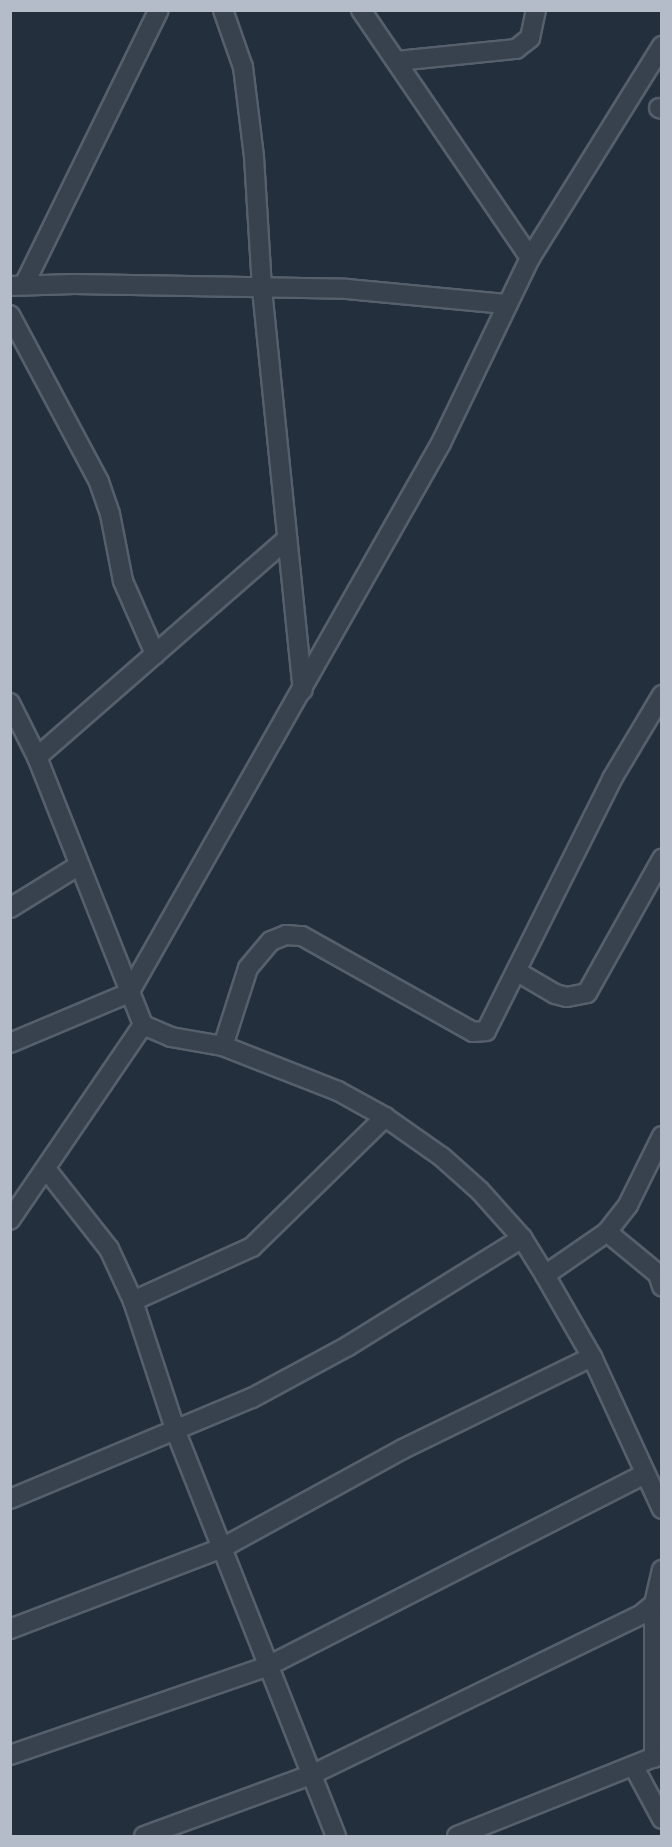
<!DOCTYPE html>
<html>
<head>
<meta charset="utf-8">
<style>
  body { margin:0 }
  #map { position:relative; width:672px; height:1847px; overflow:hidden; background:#242f3e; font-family:Raleway,sans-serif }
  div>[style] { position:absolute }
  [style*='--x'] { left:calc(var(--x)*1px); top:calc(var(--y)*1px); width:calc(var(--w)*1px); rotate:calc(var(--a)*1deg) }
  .roads { filter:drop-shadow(2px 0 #565f6c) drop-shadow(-2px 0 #565f6c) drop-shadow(0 2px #565f6c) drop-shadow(0 -2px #565f6c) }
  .minor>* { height:18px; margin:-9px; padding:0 9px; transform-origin:9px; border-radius:9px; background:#38414e }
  span { translate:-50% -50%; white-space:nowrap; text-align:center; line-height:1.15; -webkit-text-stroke:5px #1d2633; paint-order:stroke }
  .frame { position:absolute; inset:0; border:12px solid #b4bcc9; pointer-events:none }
</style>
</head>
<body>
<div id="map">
  <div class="roads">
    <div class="minor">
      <div style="--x:223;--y:10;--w:60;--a:70.7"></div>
      <div style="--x:243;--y:67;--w:91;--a:83"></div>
      <div style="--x:254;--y:157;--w:132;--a:86.5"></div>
      <div style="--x:262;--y:289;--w:403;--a:84.2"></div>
      <div style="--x:361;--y:10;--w:300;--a:55.7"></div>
      <div style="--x:397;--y:61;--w:120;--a:-5.8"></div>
      <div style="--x:516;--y:49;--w:18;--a:-38"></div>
      <div style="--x:530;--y:38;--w:29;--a:-78"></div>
      <div style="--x:659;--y:108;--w:3;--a:18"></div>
      <div style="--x:24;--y:285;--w:306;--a:-63.9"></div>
      <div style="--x:10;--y:286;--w:64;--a:-1.8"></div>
      <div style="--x:74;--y:284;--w:273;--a:1"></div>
      <div style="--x:347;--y:289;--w:159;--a:5.4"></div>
      <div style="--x:10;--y:315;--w:189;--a:61.9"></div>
      <div style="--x:99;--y:482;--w:34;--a:71"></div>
      <div style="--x:110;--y:514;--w:68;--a:79"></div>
      <div style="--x:123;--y:581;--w:80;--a:66.3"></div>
      <div style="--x:10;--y:703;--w:60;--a:63.4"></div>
      <div style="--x:37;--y:757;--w:288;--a:68.4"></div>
      <div style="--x:143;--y:1025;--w:30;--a:23"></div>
      <div style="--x:171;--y:1037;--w:53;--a:9.8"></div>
      <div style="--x:223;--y:1046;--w:123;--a:21.4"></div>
      <div style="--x:338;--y:1091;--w:54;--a:29"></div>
      <div style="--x:385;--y:1117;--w:70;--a:35.1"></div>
      <div style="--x:442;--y:1157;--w:51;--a:41.8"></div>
      <div style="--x:480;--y:1191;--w:63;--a:48.2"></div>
      <div style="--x:522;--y:1238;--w:44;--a:58.1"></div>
      <div style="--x:545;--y:1275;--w:95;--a:60.2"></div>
      <div style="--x:592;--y:1357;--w:167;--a:65.3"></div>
      <div style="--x:37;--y:757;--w:332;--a:-41.1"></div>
      <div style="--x:10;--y:908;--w:80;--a:-31.7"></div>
      <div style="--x:516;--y:971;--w:45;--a:30.5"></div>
      <div style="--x:555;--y:994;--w:12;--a:14"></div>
      <div style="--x:567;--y:997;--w:20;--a:-11"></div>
      <div style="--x:587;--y:993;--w:154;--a:-60.8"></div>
      <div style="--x:10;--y:1043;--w:129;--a:-22.8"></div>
      <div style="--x:129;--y:993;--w:632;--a:-60.43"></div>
      <div style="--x:441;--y:443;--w:205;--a:-64.3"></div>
      <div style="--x:530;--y:258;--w:250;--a:-58.1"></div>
      <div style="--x:223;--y:1046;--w:82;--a:-72.2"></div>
      <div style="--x:248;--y:968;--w:35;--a:-50"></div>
      <div style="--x:271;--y:941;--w:16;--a:-22"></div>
      <div style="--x:286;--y:935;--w:16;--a:4"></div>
      <div style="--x:302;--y:936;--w:196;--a:29.3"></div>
      <div style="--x:473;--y:1032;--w:13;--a:-4"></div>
      <div style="--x:486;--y:1031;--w:282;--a:-63.4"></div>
      <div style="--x:612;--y:779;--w:98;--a:-59.2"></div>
      <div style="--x:46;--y:1169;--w:102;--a:51.8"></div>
      <div style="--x:109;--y:1249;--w:57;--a:65.2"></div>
      <div style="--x:133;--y:1301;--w:138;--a:71.8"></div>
      <div style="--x:176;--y:1432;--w:435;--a:68.4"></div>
      <div style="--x:10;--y:1220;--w:236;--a:-55.7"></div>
      <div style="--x:607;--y:1232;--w:66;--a:39.5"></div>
      <div style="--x:658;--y:1274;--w:13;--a:72"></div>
      <div style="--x:545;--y:1275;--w:75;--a:-34.7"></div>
      <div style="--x:607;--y:1232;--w:34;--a:-52"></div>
      <div style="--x:628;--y:1205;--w:77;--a:-63.8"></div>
      <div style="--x:133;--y:1301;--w:131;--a:-24.4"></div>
      <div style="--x:252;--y:1247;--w:186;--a:-44.3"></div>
      <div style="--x:10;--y:1499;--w:262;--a:-22.7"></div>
      <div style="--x:252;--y:1398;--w:109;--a:-28.4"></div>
      <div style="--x:348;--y:1346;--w:205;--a:-31.8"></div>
      <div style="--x:10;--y:1629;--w:227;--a:-20.9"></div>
      <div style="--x:222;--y:1548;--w:206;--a:-28.7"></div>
      <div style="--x:403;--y:1449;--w:210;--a:-26"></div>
      <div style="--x:10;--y:1755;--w:273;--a:-19"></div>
      <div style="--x:268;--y:1666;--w:421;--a:-27"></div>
      <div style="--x:654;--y:1758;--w:154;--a:-90"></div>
      <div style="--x:634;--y:1767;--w:59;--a:61.7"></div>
      <div style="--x:144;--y:1836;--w:180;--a:-20.1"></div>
      <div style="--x:313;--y:1774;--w:366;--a:-25.9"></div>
      <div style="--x:642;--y:1614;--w:16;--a:-40"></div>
      <div style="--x:654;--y:1604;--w:35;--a:-77"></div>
      <div style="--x:457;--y:1836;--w:221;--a:-21.8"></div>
    </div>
  </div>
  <div class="frame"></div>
</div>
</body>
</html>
